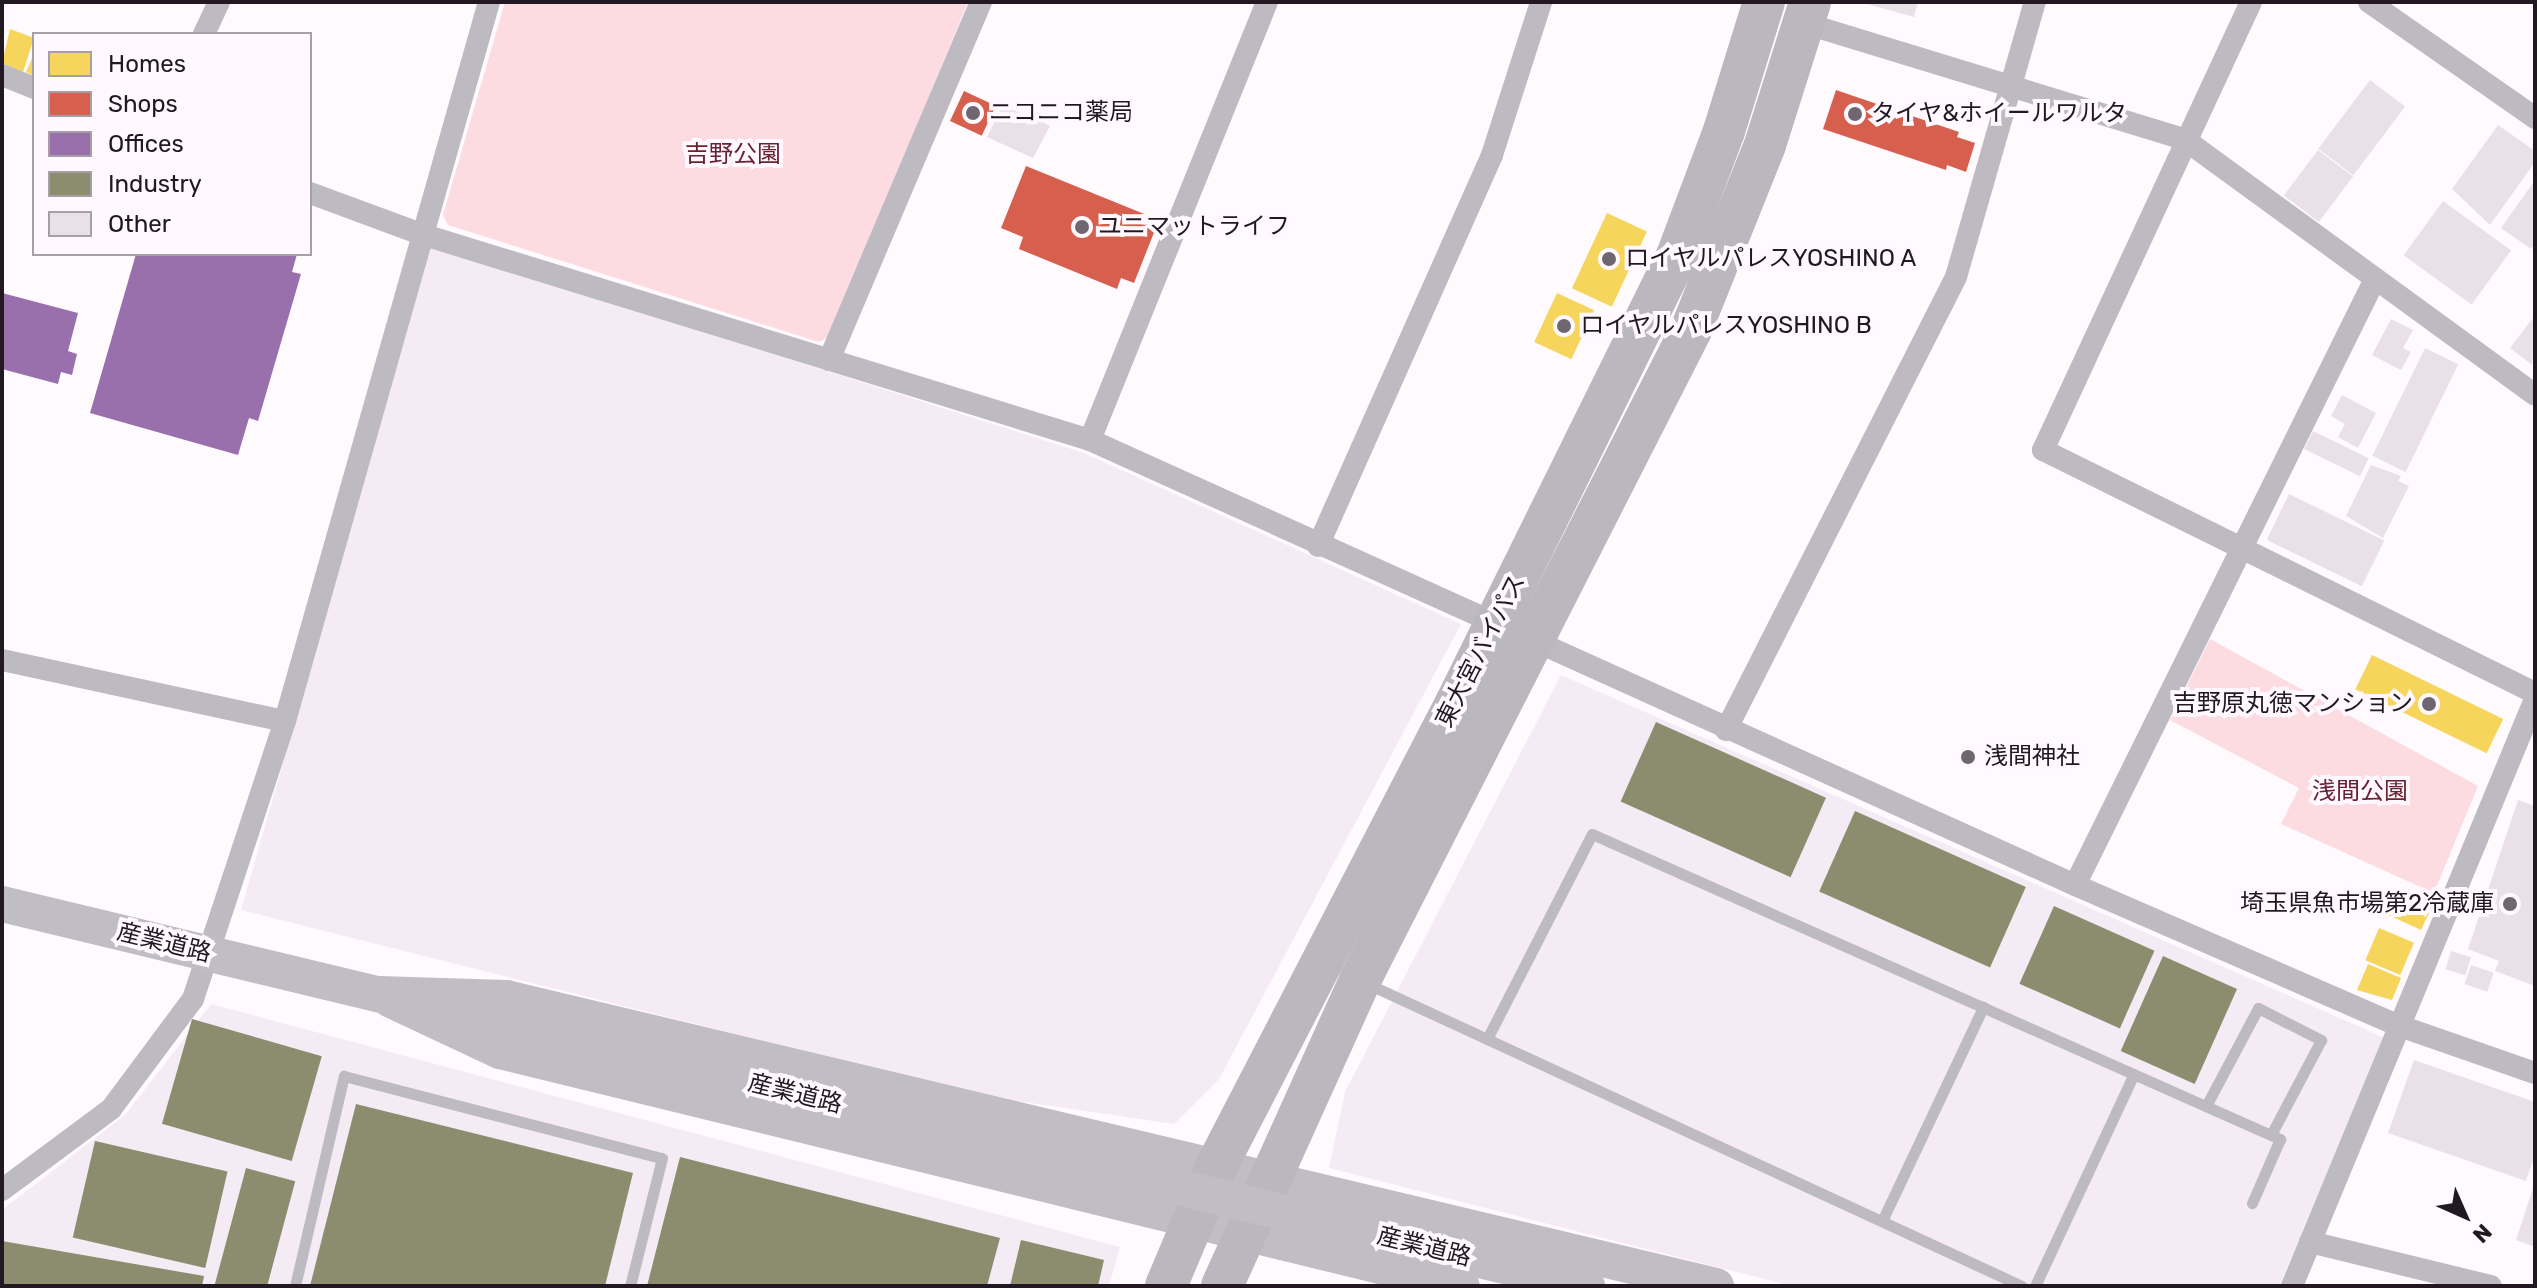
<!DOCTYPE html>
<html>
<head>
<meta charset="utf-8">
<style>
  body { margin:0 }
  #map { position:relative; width:2537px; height:1288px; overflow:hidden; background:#fefafe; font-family:Rubik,"Noto Sans JP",sans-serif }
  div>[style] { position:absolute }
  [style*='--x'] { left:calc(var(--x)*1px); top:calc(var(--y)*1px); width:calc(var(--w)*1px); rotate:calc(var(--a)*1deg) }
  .built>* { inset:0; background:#f4ebf4 }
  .green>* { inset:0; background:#fcdce1 }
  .homes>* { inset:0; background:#f6d55c; transform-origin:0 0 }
  .shops>* { inset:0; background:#d6604d; transform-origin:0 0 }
  .offices>* { inset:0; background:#9970ab }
  .industry>* { inset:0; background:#8c8c6e; transform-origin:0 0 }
  .building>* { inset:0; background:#e9e1e6; transform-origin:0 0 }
  .lane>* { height:11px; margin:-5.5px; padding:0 5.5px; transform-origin:5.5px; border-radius:5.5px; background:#bdbac2 }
  .street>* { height:22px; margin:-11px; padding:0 11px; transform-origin:11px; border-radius:11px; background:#bdbac2 }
  .primary>* { height:36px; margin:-18px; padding:0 18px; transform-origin:18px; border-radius:18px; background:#c1bdc4 }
  .highway>* { height:42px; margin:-21px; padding:0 21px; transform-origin:21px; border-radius:21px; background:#bbb7be }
  .primary-bridge>* { height:36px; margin:-18px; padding:0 18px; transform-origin:18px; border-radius:18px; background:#c1bdc4 }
  .dots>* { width:22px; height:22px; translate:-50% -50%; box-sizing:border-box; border:4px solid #fff9ff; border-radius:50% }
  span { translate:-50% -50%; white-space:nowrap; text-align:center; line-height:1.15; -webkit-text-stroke:8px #fff9ff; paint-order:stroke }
  .poi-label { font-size:24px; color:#221822 }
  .left { translate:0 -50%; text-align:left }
  .right { translate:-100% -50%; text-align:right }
  .park-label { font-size:24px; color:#682232 }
  .street-label { font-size:24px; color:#221822 }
  .frame { position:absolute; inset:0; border:4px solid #221822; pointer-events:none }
  .legend { position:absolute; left:32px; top:32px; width:280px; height:224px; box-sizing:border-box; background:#fff9ff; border:2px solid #a79fa7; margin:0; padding:10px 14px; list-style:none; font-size:24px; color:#221822 }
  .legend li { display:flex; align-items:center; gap:16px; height:40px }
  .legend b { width:40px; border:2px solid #a79fa7 }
  .north { position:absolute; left:2425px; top:1176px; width:80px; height:80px; -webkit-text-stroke:6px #fff9ff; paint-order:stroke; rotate:135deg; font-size:22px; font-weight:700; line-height:32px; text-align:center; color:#221822 }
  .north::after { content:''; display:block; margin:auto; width:28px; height:36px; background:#221822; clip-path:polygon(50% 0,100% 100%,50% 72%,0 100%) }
</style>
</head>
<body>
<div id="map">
  <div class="built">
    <div style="clip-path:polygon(431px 245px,1084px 453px,1461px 624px,1219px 1079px,1174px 1124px,983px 1096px,241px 910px)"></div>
    <div style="clip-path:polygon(1561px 675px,2385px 1038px,2279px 1286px,1792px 1286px,1329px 1168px,1345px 1092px)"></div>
    <div style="clip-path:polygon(211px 1004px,1120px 1247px,1109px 1286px,2px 1286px,2px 1210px,125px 1115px)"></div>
  </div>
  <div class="green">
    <div style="clip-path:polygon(505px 2px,968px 2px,830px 336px,819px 342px,448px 225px,443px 215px)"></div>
    <div style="clip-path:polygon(2210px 639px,2478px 786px,2434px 893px,2281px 824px,2299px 788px,2170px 720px)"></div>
  </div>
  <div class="homes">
    <div style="clip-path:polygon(10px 29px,34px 38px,23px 72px,2px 63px)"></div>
    <div style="clip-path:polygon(34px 54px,34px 76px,26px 72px)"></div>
    <div style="left:1607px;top:213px;width:44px;height:83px;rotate:25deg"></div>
    <div style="left:1557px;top:293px;width:41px;height:54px;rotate:25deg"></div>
    <div style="left:2372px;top:655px;width:146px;height:38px;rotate:26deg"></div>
    <div style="clip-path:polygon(2397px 888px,2416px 897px,2412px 905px,2429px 913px,2421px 930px,2382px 912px)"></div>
    <div style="left:2379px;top:928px;width:38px;height:35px;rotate:23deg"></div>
    <div style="clip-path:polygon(2368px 964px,2401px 978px,2392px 1000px,2357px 990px)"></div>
  </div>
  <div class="shops">
    <div style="clip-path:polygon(1836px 90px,1959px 132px,1957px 137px,1975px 143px,1966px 172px,1947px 165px,1946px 170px,1823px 129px)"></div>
    <div style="left:964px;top:91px;width:35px;height:33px;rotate:25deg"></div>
    <div style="clip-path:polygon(1026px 166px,1159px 220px,1134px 283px,1121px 278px,1117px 289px,1019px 249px,1023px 237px,1001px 228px)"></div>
  </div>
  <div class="offices">
    <div style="clip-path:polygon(136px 254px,297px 254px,292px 272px,301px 274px,258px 421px,249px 418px,238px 455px,90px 413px)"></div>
    <div style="clip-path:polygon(2px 293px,78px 313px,68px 351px,77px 354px,72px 375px,61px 372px,58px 384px,2px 369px)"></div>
  </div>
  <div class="industry">
    <div style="left:1656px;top:722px;width:186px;height:87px;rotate:24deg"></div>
    <div style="left:1855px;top:811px;width:187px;height:88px;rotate:24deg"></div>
    <div style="left:2054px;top:906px;width:110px;height:85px;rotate:24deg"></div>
    <div style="left:2163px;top:956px;width:81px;height:104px;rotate:24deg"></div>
    <div style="left:192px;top:1019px;width:135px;height:109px;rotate:16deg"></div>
    <div style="clip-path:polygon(356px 1104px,633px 1173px,605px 1286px,310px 1286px)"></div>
    <div style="left:95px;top:1141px;width:136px;height:99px;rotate:13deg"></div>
    <div style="clip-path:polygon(680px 1157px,1000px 1238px,987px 1286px,647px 1286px)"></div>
    <div style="left:246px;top:1168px;width:51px;height:123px;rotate:15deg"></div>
    <div style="clip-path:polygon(1021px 1240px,1104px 1260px,1098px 1286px,1010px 1286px)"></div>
    <div style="clip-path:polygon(2px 1241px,204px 1276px,202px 1286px,2px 1286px)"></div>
  </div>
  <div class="building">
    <div style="clip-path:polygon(1860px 2px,1918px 2px,1914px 17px)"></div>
    <div style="left:2370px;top:80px;width:44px;height:86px;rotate:37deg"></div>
    <div style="clip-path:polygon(1003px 105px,1031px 118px,1032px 111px,1044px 116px,1040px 121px,1050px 126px,1033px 158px,987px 137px)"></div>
    <div style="clip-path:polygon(2498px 125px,2535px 151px,2535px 162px,2490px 225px,2452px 189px)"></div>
    <div style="left:2318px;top:150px;width:44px;height:57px;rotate:37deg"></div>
    <div style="clip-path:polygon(2535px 180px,2535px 243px,2531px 249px,2501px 228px)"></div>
    <div style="left:2443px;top:201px;width:84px;height:67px;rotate:36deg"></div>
    <div style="clip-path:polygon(2391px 319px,2413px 330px,2403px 348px,2411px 352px,2401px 370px,2372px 355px)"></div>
    <div style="clip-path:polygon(2532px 319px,2535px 321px,2532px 365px,2510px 348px)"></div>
    <div style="left:2425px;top:348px;width:37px;height:120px;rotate:26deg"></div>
    <div style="clip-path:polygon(2342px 395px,2376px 413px,2358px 448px,2338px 437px,2345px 424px,2331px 416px)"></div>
    <div style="left:2313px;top:431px;width:62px;height:20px;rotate:26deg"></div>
    <div style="clip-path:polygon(2371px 465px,2401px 476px,2398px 481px,2409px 486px,2383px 538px,2346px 516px)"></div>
    <div style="left:2289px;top:494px;width:106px;height:51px;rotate:26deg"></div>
    <div style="clip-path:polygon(2518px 800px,2535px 806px,2535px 986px,2495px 971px,2499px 961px,2468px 949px)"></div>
    <div style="left:2451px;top:951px;width:21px;height:19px;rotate:17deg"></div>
    <div style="left:2471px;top:965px;width:24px;height:20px;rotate:19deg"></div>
    <div style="clip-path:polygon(2414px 1060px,2535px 1102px,2535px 1154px,2526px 1181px,2388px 1133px)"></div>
    <div style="clip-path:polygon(2534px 1185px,2535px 1185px,2535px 1247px,2516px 1240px)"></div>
  </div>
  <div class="lane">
    <div style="--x:1368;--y:984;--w:720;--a:24.79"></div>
    <div style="--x:1487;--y:1039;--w:230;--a:-62.9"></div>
    <div style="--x:1592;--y:834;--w:753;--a:23.91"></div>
    <div style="--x:2280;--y:1139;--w:70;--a:113.6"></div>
    <div style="--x:2206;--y:1106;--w:111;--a:-62"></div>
    <div style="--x:2258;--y:1008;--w:71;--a:26.9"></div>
    <div style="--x:2321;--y:1040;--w:107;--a:117.8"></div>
    <div style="--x:1882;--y:1221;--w:237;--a:-64.7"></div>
    <div style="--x:295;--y:1286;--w:216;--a:-76.9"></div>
    <div style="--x:344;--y:1076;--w:328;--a:14.5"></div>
    <div style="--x:662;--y:1158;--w:132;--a:104"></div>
    <div style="--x:2035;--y:1286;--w:234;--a:-65"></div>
  </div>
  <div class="street">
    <div style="--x:2251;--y:2;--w:494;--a:114.9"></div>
    <div style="--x:2043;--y:450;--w:549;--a:26.28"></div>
    <div style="--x:2369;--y:2;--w:203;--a:34.9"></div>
    <div style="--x:1804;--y:23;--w:397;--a:17"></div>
    <div style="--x:2184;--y:139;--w:434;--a:36.1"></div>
    <div style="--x:204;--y:34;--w:35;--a:-65"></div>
    <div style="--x:2;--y:75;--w:35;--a:22"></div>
    <div style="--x:310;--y:193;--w:118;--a:20.3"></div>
    <div style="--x:421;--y:234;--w:700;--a:17.11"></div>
    <div style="--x:1090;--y:440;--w:1081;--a:24.31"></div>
    <div style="--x:2075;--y:885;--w:354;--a:23.5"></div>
    <div style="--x:2400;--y:1026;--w:143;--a:19.2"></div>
    <div style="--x:829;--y:360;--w:389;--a:-67"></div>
    <div style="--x:1090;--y:440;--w:472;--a:-68"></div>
    <div style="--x:1318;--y:546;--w:428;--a:-66"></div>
    <div style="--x:1492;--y:155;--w:161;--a:-72.2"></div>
    <div style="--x:2;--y:660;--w:289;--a:12.2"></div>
    <div style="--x:1726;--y:730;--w:508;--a:-63.08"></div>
    <div style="--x:1956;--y:277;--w:286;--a:-74"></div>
    <div style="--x:2075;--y:885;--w:676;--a:-63.66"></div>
    <div style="--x:2;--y:1190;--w:136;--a:-36.6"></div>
    <div style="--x:111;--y:1109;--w:137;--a:-53.3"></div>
    <div style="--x:193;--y:999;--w:293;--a:-71.7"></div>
    <div style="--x:285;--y:721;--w:747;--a:-74.16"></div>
    <div style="--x:2310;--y:1242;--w:186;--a:13.7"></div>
    <div style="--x:2292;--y:1286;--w:635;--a:-67.51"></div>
  </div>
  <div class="primary">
    <div style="--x:2;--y:904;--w:410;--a:13.5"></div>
    <div style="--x:379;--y:994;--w:127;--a:1.8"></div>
    <div style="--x:506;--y:998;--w:1244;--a:13.39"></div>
    <div style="--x:391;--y:1000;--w:120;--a:25.1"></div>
    <div style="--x:500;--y:1051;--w:990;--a:13.73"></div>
    <div style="--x:455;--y:1013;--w:319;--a:13.4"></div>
  </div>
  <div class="highway">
    <div style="--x:1166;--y:1286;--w:131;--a:-67.1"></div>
    <div style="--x:1217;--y:1165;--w:520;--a:-62.65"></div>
    <div style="--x:1456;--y:703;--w:499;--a:-63.7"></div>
    <div style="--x:1677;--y:256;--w:134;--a:-69.4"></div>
    <div style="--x:1724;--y:131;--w:135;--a:-72.8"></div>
    <div style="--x:1222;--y:1286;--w:336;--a:-65.7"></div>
    <div style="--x:1360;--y:980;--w:729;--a:-63.01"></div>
    <div style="--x:1691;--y:330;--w:199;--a:-68.2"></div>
    <div style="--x:1765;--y:145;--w:150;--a:-72.5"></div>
  </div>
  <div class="primary-bridge">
    <div style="--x:765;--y:1087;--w:846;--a:13.61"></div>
  </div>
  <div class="dots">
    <div style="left:973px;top:113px;background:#6f676f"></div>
    <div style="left:1855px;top:114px;background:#6f676f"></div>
    <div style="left:1082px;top:227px;background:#6f676f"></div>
    <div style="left:1609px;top:259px;background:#6f676f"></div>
    <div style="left:1564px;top:326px;background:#6f676f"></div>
    <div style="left:2429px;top:704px;background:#6f676f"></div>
    <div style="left:1968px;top:757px;background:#6f676f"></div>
    <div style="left:2510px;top:904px;background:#6f676f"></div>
  </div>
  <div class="poi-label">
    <span class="left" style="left:989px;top:113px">ニコニコ薬局</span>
    <span class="left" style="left:1871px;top:114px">タイヤ&amp;ホイールワルタ</span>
    <span class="left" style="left:1098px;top:227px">ユニマットライフ</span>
    <span class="left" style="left:1625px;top:259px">ロイヤルパレスYOSHINO A</span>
    <span class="left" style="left:1580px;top:326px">ロイヤルパレスYOSHINO B</span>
    <span class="right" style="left:2413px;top:704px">吉野原丸徳マンション</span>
    <span class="left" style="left:1984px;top:757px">浅間神社</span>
    <span class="right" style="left:2494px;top:904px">埼玉県魚市場第2冷蔵庫</span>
  </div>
  <div class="park-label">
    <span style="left:733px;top:155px">吉野公園</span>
    <span style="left:2360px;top:792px">浅間公園</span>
  </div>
  <div class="street-label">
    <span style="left:1481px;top:651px;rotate:-63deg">東大宮バイパス</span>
    <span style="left:164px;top:943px;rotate:14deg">産業道路</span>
    <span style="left:795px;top:1094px;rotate:14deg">産業道路</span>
    <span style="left:1424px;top:1247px;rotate:14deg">産業道路</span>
  </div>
  <div class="frame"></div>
  <ul class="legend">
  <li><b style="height:22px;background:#f6d55c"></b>Homes</li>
  <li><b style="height:22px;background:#d6604d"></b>Shops</li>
  <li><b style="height:22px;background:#9970ab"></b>Offices</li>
  <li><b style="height:22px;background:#8c8c6e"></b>Industry</li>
  <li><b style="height:22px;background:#e9e1e6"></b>Other</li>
  </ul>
  <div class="north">N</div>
</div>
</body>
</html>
